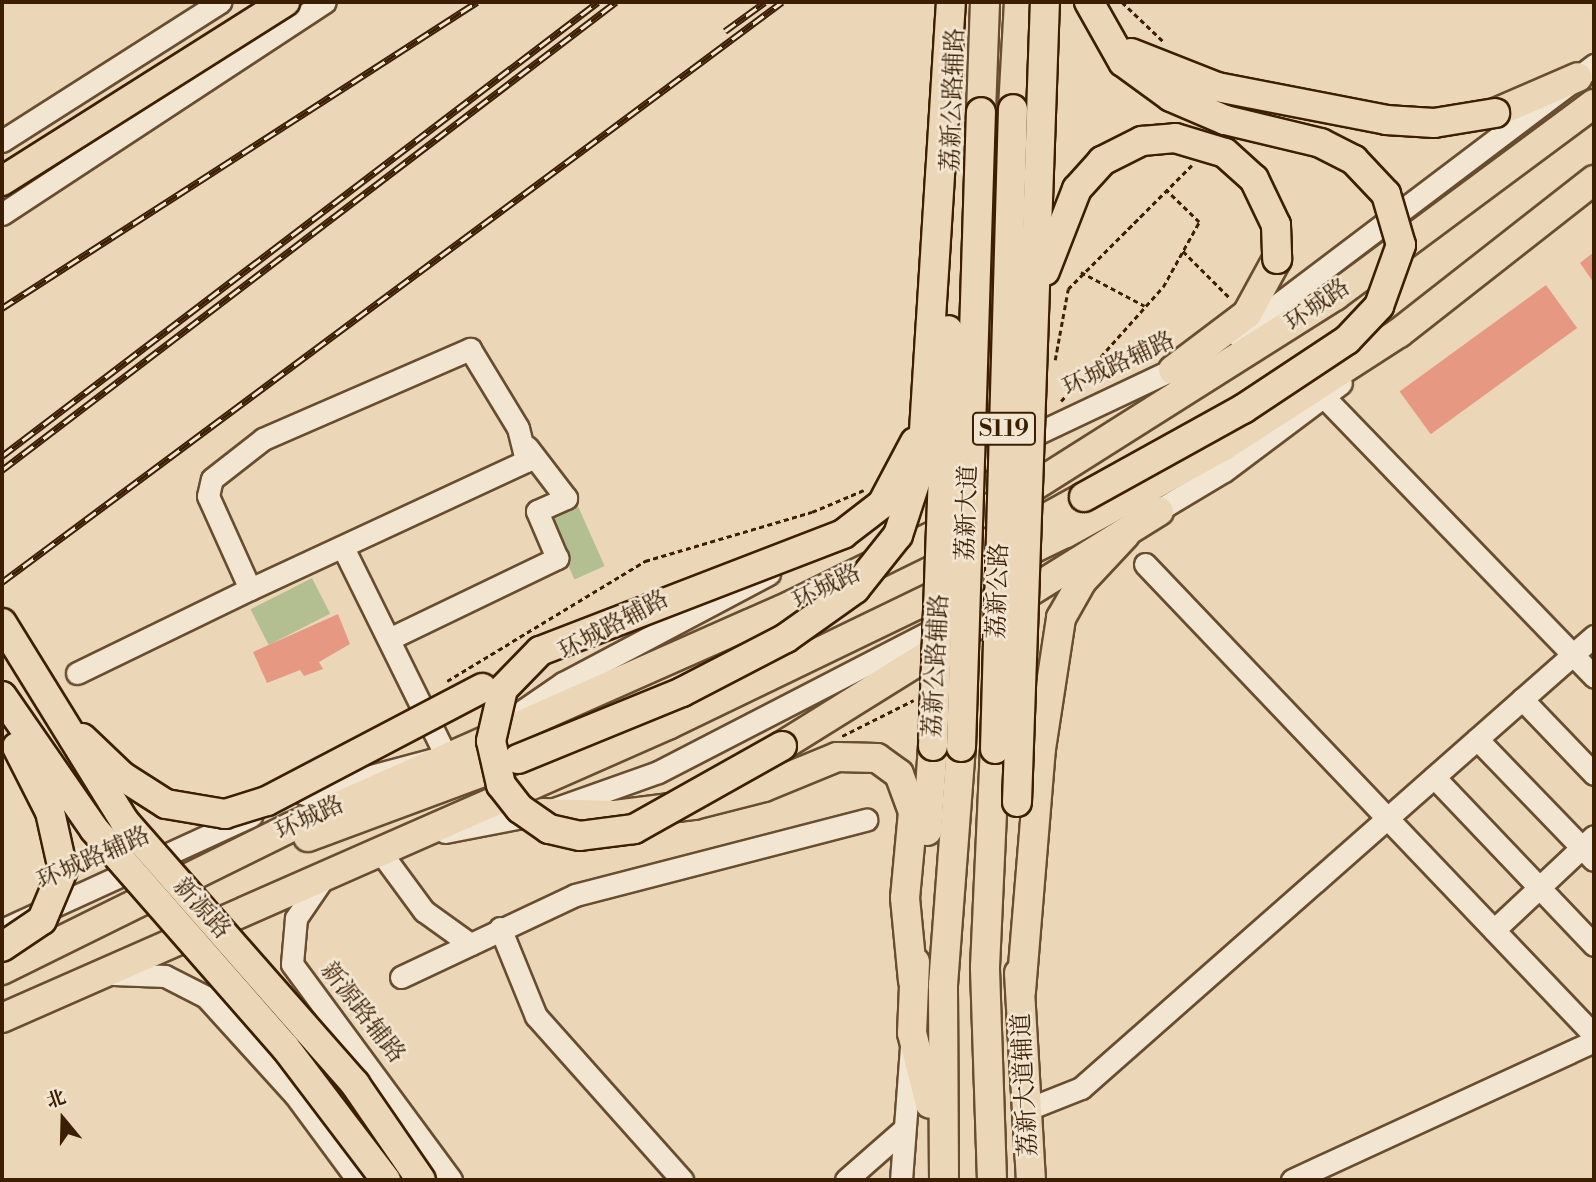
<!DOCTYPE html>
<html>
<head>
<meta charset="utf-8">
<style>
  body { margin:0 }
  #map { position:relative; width:1596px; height:1182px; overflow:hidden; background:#ebd7b8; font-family:"Libre Bodoni","Noto Serif SC",serif }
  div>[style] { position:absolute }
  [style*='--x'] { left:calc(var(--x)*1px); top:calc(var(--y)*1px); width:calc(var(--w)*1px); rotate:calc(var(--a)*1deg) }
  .green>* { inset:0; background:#b4bf91; transform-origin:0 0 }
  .building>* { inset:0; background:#e69883; transform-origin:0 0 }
  .path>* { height:2.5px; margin-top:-1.25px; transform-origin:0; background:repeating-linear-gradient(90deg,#3c1f03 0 5px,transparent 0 8.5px) }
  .roads { filter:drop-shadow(2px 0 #684d30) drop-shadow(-2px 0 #684d30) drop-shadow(0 2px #684d30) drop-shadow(0 -2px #684d30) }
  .minor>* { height:21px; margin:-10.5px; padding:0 10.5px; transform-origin:10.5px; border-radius:10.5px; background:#f2e5d1 }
  .major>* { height:28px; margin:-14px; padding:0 14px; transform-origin:14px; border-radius:14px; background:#ebd7b8 }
  .rail>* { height:7px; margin-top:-3.5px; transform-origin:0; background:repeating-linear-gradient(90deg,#f2e5d1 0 13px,#3c1f03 0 26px); box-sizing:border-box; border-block:2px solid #3c1f03 }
  .path-bridge>* { height:2.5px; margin-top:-1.25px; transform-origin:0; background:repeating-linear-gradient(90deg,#3c1f03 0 5px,transparent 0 8.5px) }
  .bridges { filter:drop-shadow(2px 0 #3c1f03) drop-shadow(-2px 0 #3c1f03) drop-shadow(0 2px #3c1f03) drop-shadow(0 -2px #3c1f03) }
  .major-bridge>* { height:28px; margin:-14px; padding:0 14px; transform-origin:14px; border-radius:14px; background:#ebd7b8 }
  span { translate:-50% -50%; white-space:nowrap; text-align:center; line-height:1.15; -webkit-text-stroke:5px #f2e5d1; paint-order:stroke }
  .shield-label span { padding:2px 5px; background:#f2e5d1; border:2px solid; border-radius:5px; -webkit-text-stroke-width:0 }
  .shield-label { font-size:23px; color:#3c1f03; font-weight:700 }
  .street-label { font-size:24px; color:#3c1f03 }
  .frame { position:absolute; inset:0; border:4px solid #3c1f03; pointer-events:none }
  .north { position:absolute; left:28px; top:1084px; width:70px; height:70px; -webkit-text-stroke:5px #f2e5d1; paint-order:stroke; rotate:341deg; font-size:19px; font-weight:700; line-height:28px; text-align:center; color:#3c1f03 }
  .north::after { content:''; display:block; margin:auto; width:24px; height:32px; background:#3c1f03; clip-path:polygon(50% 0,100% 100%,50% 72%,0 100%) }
</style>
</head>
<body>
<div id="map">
  <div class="green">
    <div style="left:577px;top:504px;width:68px;height:33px;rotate:66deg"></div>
    <div style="left:312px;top:578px;width:40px;height:69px;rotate:63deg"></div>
  </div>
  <div class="building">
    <div style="clip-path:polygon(1594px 252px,1594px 283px,1580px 263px)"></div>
    <div style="left:1546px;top:285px;width:53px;height:181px;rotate:54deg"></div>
    <div style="clip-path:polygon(338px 614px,350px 644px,319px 662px,323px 669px,304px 676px,300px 670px,267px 683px,253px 652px)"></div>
  </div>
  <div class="path">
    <div style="--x:1122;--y:2;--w:59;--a:43.6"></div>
    <div style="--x:1183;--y:251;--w:66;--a:45"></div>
    <div style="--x:1081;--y:272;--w:72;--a:28"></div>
    <div style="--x:1068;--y:289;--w:175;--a:-45"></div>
    <div style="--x:1061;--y:401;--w:153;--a:-48.2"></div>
    <div style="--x:1163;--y:287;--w:74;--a:-61"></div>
    <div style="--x:1199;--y:222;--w:46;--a:-135.9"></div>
    <div style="--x:447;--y:681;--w:232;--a:-31.2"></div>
    <div style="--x:645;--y:561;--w:174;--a:-16.4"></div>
    <div style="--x:812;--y:512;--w:56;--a:-22.9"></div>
    <div style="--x:842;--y:736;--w:80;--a:-26.6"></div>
  </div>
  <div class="roads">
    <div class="minor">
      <div style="--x:2;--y:141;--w:259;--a:-32.5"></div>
      <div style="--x:2;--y:214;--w:386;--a:-33.3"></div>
      <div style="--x:1237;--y:335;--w:448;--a:-37.1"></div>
      <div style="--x:470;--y:349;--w:92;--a:58.7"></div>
      <div style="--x:518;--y:428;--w:34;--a:76"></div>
      <div style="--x:526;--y:461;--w:304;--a:155.1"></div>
      <div style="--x:250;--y:589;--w:102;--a:-114.3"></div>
      <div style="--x:208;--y:496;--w:17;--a:-77"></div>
      <div style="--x:212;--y:479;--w:65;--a:-38.1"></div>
      <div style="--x:263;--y:439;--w:226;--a:-23.5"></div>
      <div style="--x:1324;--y:397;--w:389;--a:46"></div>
      <div style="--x:960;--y:470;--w:248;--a:-25.3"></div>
      <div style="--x:1147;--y:517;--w:90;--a:-30.9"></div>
      <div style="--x:1224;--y:471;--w:146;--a:-36.9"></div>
      <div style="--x:1145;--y:564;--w:651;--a:46.37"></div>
      <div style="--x:389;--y:639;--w:187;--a:-25.7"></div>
      <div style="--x:557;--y:558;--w:51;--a:-113.1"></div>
      <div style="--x:537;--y:511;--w:32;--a:-24"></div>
      <div style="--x:566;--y:498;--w:64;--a:-127.4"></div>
      <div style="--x:77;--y:673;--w:192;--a:-25.9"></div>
      <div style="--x:1522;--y:699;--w:104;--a:46.2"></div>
      <div style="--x:499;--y:727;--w:78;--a:-34.5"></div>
      <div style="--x:563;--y:683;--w:233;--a:-27.9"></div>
      <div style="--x:1477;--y:739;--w:168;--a:46"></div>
      <div style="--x:1434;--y:777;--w:232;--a:46.4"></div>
      <div style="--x:304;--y:794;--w:147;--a:-15"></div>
      <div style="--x:446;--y:756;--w:232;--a:-116.3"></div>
      <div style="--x:445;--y:832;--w:100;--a:-11"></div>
      <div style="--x:543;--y:813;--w:122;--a:-19.6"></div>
      <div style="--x:658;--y:772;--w:396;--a:-27.3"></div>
      <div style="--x:379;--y:850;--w:76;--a:53.6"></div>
      <div style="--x:424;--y:911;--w:57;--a:35.7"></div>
      <div style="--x:324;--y:877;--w:50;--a:124.3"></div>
      <div style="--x:296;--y:918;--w:46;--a:95"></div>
      <div style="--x:292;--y:964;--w:268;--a:53.6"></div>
      <div style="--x:500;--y:928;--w:95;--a:67.8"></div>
      <div style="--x:536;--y:1016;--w:220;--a:48.3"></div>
      <div style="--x:2;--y:930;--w:274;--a:-24.6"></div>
      <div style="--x:1494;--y:930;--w:137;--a:-43.2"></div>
      <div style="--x:113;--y:974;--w:52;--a:2.2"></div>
      <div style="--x:165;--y:976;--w:46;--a:27.1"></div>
      <div style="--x:206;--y:997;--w:132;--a:47.8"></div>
      <div style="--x:295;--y:1095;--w:106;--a:53.5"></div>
      <div style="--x:401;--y:977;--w:192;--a:-25.2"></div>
      <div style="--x:575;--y:895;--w:301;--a:-14.5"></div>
      <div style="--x:1028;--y:1109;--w:57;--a:-21.6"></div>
      <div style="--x:1081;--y:1088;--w:684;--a:-41.38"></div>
      <div style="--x:846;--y:1180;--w:76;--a:-41.3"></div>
      <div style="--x:901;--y:1180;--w:134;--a:-85.7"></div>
      <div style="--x:1292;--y:1180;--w:332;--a:-24.7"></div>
    </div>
    <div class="major">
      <div style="--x:1013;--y:109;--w:107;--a:-86.8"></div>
      <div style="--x:981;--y:112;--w:110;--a:-87.9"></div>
      <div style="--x:1495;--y:113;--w:90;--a:-23.4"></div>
      <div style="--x:1173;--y:370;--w:93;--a:-37.1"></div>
      <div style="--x:1247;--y:314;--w:63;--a:-61.4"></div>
      <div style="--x:1008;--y:539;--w:87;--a:-28.9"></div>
      <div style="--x:782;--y:746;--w:444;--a:-31.9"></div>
      <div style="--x:543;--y:813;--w:72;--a:1.6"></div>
      <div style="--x:615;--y:815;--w:80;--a:-7.2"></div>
      <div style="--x:694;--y:805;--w:72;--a:-14.4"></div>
      <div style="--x:764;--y:787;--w:79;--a:-22.3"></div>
      <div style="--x:837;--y:757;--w:40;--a:1.4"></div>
      <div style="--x:877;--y:758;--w:27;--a:36"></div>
      <div style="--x:899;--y:774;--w:40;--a:69.8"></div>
      <div style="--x:913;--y:812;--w:86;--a:95.3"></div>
      <div style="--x:905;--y:898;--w:83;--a:84.5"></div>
      <div style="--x:927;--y:831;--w:85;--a:-86"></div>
      <div style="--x:308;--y:837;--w:224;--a:-20.4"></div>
      <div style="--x:915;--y:962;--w:71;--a:92.4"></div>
      <div style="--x:912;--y:1033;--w:73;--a:75.8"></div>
      <div style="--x:2;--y:970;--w:322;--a:-26.3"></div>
      <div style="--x:291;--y:827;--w:548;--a:-23.9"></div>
      <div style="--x:792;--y:605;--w:266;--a:-26.1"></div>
      <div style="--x:1031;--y:488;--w:360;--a:-32.3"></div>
      <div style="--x:1335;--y:296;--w:322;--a:-36.6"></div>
      <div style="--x:1019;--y:973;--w:207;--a:86.7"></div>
      <div style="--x:1021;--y:991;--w:243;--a:-85.3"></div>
      <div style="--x:1041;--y:749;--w:133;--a:-81.3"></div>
      <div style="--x:1061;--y:618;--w:43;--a:-60.4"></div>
      <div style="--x:1082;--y:581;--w:63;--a:-46.9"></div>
      <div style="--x:2;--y:1018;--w:728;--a:-23.75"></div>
      <div style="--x:668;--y:725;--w:442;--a:-25.8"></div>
      <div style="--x:1066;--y:533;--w:180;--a:-28.8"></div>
      <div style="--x:1224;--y:446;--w:208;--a:-32.9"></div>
      <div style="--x:1399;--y:333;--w:248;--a:-38.1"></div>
      <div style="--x:944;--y:1180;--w:195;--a:-90.3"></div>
      <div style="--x:943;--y:985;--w:239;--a:-85.7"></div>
      <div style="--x:992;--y:1180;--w:213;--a:-91.9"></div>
      <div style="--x:985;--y:967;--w:218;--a:-87.4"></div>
    </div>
  </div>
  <div class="rail">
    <div style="--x:725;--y:31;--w:49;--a:-35.9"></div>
    <div style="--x:2;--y:308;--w:565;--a:-32.79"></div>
    <div style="--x:2;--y:456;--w:749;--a:-37.3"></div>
    <div style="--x:2;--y:470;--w:772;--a:-37.32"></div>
    <div style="--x:2;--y:582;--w:972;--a:-36.63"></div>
  </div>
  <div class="path-bridge">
    <div style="--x:1055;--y:360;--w:72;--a:-79.6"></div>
  </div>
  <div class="bridges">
    <div class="major-bridge">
      <div style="--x:1131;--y:53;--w:92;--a:21.6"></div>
      <div style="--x:1217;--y:87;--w:172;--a:11"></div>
      <div style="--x:1386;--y:120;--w:48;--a:3.6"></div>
      <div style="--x:1434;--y:123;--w:62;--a:-9.3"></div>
      <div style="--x:2;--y:181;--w:335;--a:-32.3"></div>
      <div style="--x:1045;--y:271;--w:88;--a:-68.7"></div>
      <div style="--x:1077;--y:189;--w:38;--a:-48"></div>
      <div style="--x:1102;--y:161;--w:45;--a:-26.6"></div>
      <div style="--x:1142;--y:141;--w:33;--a:-5"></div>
      <div style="--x:1175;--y:138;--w:52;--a:16.7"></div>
      <div style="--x:1225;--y:153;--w:39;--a:42"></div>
      <div style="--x:1254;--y:179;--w:51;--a:64.4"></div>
      <div style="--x:1276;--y:225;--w:34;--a:88"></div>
      <div style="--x:1084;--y:497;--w:182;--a:-29"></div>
      <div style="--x:1243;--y:409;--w:125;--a:-33.6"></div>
      <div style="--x:1347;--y:340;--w:47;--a:-46.7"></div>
      <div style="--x:1379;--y:306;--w:65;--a:-70.2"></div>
      <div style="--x:1401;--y:245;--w:53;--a:-106.4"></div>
      <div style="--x:1386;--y:194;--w:47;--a:-133.3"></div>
      <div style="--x:1354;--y:160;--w:37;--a:-153"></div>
      <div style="--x:1321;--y:143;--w:99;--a:-166.5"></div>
      <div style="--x:1225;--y:120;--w:59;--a:-156.9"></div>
      <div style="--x:1171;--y:97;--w:59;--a:-143.9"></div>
      <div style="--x:1123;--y:62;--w:69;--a:-119.5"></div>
      <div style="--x:2;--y:623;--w:234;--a:58.3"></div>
      <div style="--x:125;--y:822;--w:349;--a:48.7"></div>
      <div style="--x:355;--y:1084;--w:116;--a:55.5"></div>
      <div style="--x:2;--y:696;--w:162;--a:55.3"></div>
      <div style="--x:94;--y:829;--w:290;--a:48.8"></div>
      <div style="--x:285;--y:1047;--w:167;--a:52.8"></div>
      <div style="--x:82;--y:738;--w:55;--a:43.5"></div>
      <div style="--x:122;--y:776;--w:52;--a:32.5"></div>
      <div style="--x:166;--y:804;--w:60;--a:9.6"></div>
      <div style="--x:225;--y:814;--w:44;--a:-17.2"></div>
      <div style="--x:267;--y:801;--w:243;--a:-27.7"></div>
      <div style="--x:782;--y:746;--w:170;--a:150.7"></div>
      <div style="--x:634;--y:829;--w:54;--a:172.6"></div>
      <div style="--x:580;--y:836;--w:32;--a:-167"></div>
      <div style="--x:549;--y:829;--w:35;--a:-145"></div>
      <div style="--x:520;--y:809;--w:31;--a:-128"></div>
      <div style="--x:501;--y:785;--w:45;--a:-102.8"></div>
      <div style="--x:491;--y:741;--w:53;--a:-77"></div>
      <div style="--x:503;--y:689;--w:53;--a:-45.8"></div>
      <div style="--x:540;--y:651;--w:325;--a:-21.1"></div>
      <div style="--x:843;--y:534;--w:49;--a:-37.6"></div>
      <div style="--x:882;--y:504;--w:70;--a:-62"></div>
      <div style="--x:933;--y:746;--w:416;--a:-87.9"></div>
      <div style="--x:961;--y:747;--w:635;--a:-88.2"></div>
      <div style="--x:995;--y:749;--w:640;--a:-88.39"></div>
      <div style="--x:518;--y:759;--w:177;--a:-22.2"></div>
      <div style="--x:682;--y:692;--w:117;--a:-27.4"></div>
      <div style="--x:786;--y:638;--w:85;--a:-35.4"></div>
      <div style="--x:855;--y:589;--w:69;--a:-51.5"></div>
      <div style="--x:898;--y:535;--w:77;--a:-71.8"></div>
      <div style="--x:922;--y:462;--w:461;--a:-86.4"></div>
      <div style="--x:1017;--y:802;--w:800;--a:-88"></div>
      <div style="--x:2;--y:947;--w:48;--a:-34"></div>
      <div style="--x:42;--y:920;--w:54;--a:-67.2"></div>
      <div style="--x:63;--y:870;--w:59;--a:-102.6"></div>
      <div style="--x:50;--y:812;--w:73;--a:-116.9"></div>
    </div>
  </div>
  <div class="shield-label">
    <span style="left:1004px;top:429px">S119</span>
  </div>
  <div class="street-label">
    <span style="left:954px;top:100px;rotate:-88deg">荔新公路辅路</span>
    <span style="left:1318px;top:306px;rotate:-35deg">环城路</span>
    <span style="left:1119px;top:365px;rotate:-25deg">环城路辅路</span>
    <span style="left:968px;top:513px;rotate:-88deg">荔新大道</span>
    <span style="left:827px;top:588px;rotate:-26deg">环城路</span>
    <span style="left:999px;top:591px;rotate:-88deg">荔新公路</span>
    <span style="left:614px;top:626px;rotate:-28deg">环城路辅路</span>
    <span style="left:937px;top:666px;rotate:-87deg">荔新公路辅路</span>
    <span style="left:310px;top:819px;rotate:-25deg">环城路</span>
    <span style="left:94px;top:859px;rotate:-24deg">环城路辅路</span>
    <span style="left:201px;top:909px;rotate:48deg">新源路</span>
    <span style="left:362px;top:1013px;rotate:52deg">新源路辅路</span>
    <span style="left:1026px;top:1085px;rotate:-93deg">荔新大道辅道</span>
  </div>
  <div class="frame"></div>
  <div class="north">北</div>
</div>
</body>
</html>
